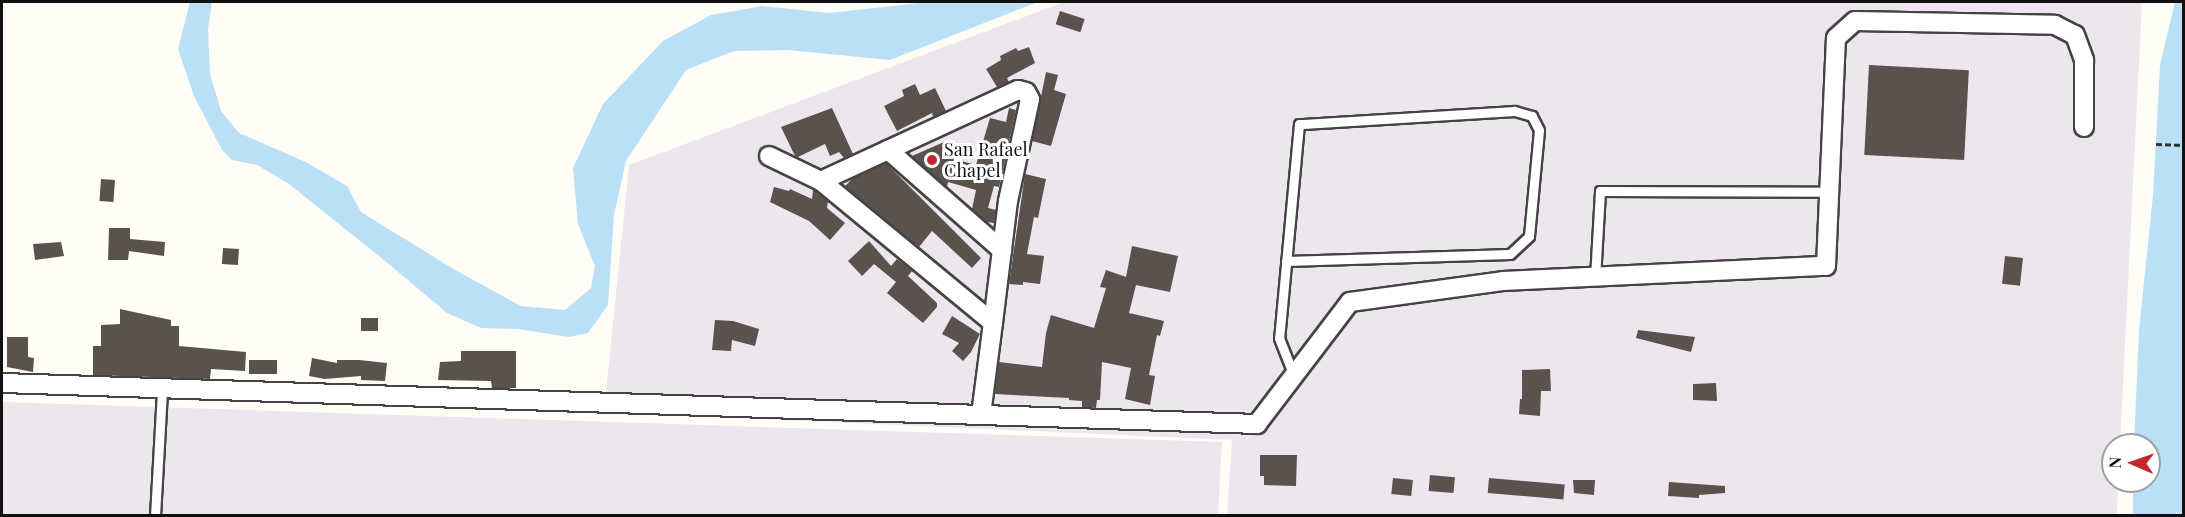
<!DOCTYPE html>
<html>
<head>
<meta charset="utf-8">
<style>
  body { margin:0 }
  #map { position:relative; width:2185px; height:517px; overflow:hidden; background:#fffdf5; font-family:"Playfair Display",serif }
  div>[style] { position:absolute }
  [style*='--x'] { left:calc(var(--x)*1px); top:calc(var(--y)*1px); width:calc(var(--w)*1px); rotate:calc(var(--a)*1deg) }
  .industrial>* { inset:0; background:#eee6ef }
  .water>* { inset:0; background:#b9e0f7 }
  .building>* { inset:0; background:#5a524d; transform-origin:0 0 }
  .path>* { height:3px; margin-top:-1.5px; transform-origin:0; background:repeating-linear-gradient(90deg,#333 0 6px,transparent 0 9px) }
  .roads { filter:drop-shadow(2px 0 #444) drop-shadow(-2px 0 #444) drop-shadow(0 2px #444) drop-shadow(0 -2px #444) }
  .lane>* { height:9px; margin:-4.5px; padding:0 4.5px; transform-origin:4.5px; border-radius:4.5px; background:#fff }
  .street>* { height:18px; margin:-9px; padding:0 9px; transform-origin:9px; border-radius:9px; background:#fff }
  .dots>* { width:16px; height:16px; translate:-50% -50%; box-sizing:border-box; border:3px solid #fff; border-radius:50% }
  span { translate:-50% -50%; white-space:nowrap; text-align:center; line-height:1.15; -webkit-text-stroke:6px #fff; paint-order:stroke }
  .poi-label { font-size:18px; color:#111 }
  .left { translate:0 -50%; text-align:left }
  .frame { position:absolute; inset:0; border:3px solid #111; pointer-events:none }
  .north { position:absolute; left:2101px; top:433px; width:60px; height:60px; box-sizing:border-box; background:#fff; border:2px solid #a0a0a0; border-radius:50%; rotate:272deg; font-size:16px; font-weight:700; line-height:24px; text-align:center; color:#111 }
  .north::after { content:''; display:block; margin:auto; width:21px; height:27px; background:#c4262e; clip-path:polygon(50% 0,100% 100%,50% 72%,0 100%) }
</style>
</head>
<body>
<div id="map">
  <div class="industrial">
    <div style="clip-path:polygon(1064px 2px,2142px 2px,2120px 445px,2113px 445px,2113px 481px,2118px 481px,2117px 515px,1227px 515px,1232px 440px,604px 412px,629px 165px)"></div>
    <div style="clip-path:polygon(2px 402px,1222px 442px,1218px 515px,2px 516px)"></div>
  </div>
  <div class="water">
    <div style="clip-path:polygon(190px 2px,212px 2px,208px 29px,210px 74px,221px 111px,239px 133px,306px 162px,347px 186px,361px 212px,455px 270px,521px 306px,565px 310px,591px 288px,595px 266px,578px 224px,573px 168px,603px 104px,663px 41px,711px 15px,762px 6px,829px 13px,929px 2px,1038px 2px,890px 60px,788px 50px,734px 51px,686px 70px,626px 161px,614px 215px,608px 305px,588px 333px,569px 337px,518px 329px,481px 328px,447px 313px,390px 265px,289px 184px,257px 165px,232px 160px,222px 150px,194px 96px,178px 49px)"></div>
    <div style="clip-path:polygon(2175px 2px,2184px 2px,2183px 515px,2133px 515px,2133px 481px,2149px 481px,2149px 445px,2134px 445px,2139px 331px,2153px 195px,2160px 65px)"></div>
  </div>
  <div class="building">
    <div style="left:1060px;top:11px;width:26px;height:14px;rotate:18deg"></div>
    <div style="clip-path:polygon(1029px 47px,1035px 63px,1007px 78px,1009px 82px,997px 87px,986px 69px,1001px 60px,1000px 56px,1016px 48px,1018px 51px)"></div>
    <div style="left:1869px;top:65px;width:100px;height:90px;rotate:3deg"></div>
    <div style="clip-path:polygon(1046px 72px,1058px 75px,1054px 90px,1066px 94px,1051px 146px,1032px 141px)"></div>
    <div style="clip-path:polygon(915px 84px,920px 95px,935px 88px,946px 111px,933px 117px,932px 113px,897px 131px,884px 106px,904px 96px,902px 90px)"></div>
    <div style="clip-path:polygon(832px 108px,853px 154px,844px 158px,839px 152px,830px 156px,825px 144px,798px 157px,795px 156px,781px 127px)"></div>
    <div style="clip-path:polygon(1009px 108px,1016px 110px,999px 187px,994px 186px,988px 208px,996px 210px,994px 223px,987px 222px,972px 209px,976px 190px,948px 182px,947px 187px,912px 156px,944px 142px,950px 158px,976px 165px,990px 118px,1006px 122px)"></div>
    <div style="clip-path:polygon(886px 163px,981px 258px,972px 268px,932px 231px,919px 247px,845px 186px,852px 179px)"></div>
    <div style="clip-path:polygon(1025px 174px,1046px 179px,1038px 218px,1034px 217px,1027px 254px,1044px 256px,1040px 284px,1023px 282px,1023px 285px,1009px 284px)"></div>
    <div style="left:101px;top:179px;width:14px;height:22px;rotate:4deg"></div>
    <div style="clip-path:polygon(774px 187px,789px 191px,790px 189px,812px 199px,813px 190px,815px 191px,828px 201px,827px 208px,845px 223px,830px 240px,809px 221px,770px 202px)"></div>
    <div style="clip-path:polygon(109px 228px,130px 228px,130px 239px,165px 242px,164px 256px,129px 251px,128px 260px,108px 260px)"></div>
    <div style="clip-path:polygon(869px 241px,891px 266px,897px 259px,912px 271px,908px 276px,937px 303px,937px 307px,923px 323px,887px 293px,896px 282px,874px 264px,862px 276px,848px 261px)"></div>
    <div style="clip-path:polygon(61px 242px,64px 256px,35px 260px,33px 244px)"></div>
    <div style="clip-path:polygon(1132px 246px,1178px 256px,1170px 292px,1136px 285px,1129px 313px,1164px 321px,1160px 336px,1157px 335px,1149px 375px,1155px 376px,1150px 405px,1125px 399px,1131px 368px,1102px 362px,1100px 400px,1097px 400px,1096px 408px,1082px 407px,1082px 401px,1069px 400px,1069px 398px,995px 394px,999px 362px,1042px 367px,1046px 333px,1051px 315px,1094px 328px,1106px 288px,1100px 287px,1106px 270px,1126px 277px)"></div>
    <div style="left:223px;top:248px;width:16px;height:16px;rotate:4deg"></div>
    <div style="left:2005px;top:256px;width:18px;height:28px;rotate:6deg"></div>
    <div style="clip-path:polygon(120px 309px,171px 320px,171px 326px,179px 326px,179px 346px,246px 352px,245px 371px,211px 369px,210px 379px,93px 375px,93px 346px,101px 346px,101px 325px,120px 324px)"></div>
    <div style="clip-path:polygon(952px 316px,980px 334px,971px 352px,963px 361px,952px 351px,959px 343px,942px 334px)"></div>
    <div style="left:361px;top:318px;width:17px;height:13px"></div>
    <div style="clip-path:polygon(715px 320px,733px 321px,759px 329px,755px 346px,732px 340px,731px 351px,712px 350px)"></div>
    <div style="clip-path:polygon(1638px 330px,1695px 337px,1691px 352px,1636px 338px)"></div>
    <div style="clip-path:polygon(7px 337px,28px 337px,28px 357px,34px 358px,33px 372px,7px 367px)"></div>
    <div style="clip-path:polygon(461px 351px,516px 351px,516px 388px,492px 388px,491px 381px,438px 380px,440px 362px,461px 361px)"></div>
    <div style="clip-path:polygon(312px 358px,337px 363px,337px 360px,359px 360px,387px 363px,385px 381px,361px 380px,361px 376px,325px 379px,309px 376px)"></div>
    <div style="left:249px;top:360px;width:28px;height:14px"></div>
    <div style="clip-path:polygon(1550px 369px,1551px 391px,1541px 391px,1540px 416px,1519px 414px,1520px 399px,1522px 399px,1522px 370px)"></div>
    <div style="clip-path:polygon(1716px 383px,1717px 401px,1693px 400px,1693px 384px)"></div>
    <div style="clip-path:polygon(1260px 455px,1297px 455px,1296px 486px,1264px 485px,1264px 476px,1260px 476px)"></div>
    <div style="left:1430px;top:475px;width:25px;height:16px;rotate:5deg"></div>
    <div style="left:1393px;top:478px;width:20px;height:16px;rotate:6deg"></div>
    <div style="left:1489px;top:478px;width:76px;height:15px;rotate:5deg"></div>
    <div style="clip-path:polygon(1573px 480px,1595px 480px,1594px 495px,1574px 493px)"></div>
    <div style="clip-path:polygon(1669px 482px,1725px 486px,1725px 493px,1699px 495px,1699px 498px,1668px 496px)"></div>
  </div>
  <div class="path">
    <div style="--x:2156;--y:144;--w:28;--a:2"></div>
  </div>
  <div class="roads">
    <div class="lane">
      <div style="--x:1286;--y:261;--w:224;--a:-1.8"></div>
      <div style="--x:1510;--y:254;--w:26;--a:-43"></div>
      <div style="--x:1529;--y:236;--w:106;--a:-84.6"></div>
      <div style="--x:1539;--y:130;--w:16;--a:-117"></div>
      <div style="--x:1532;--y:116;--w:19;--a:-164"></div>
      <div style="--x:1514;--y:111;--w:215;--a:176.5"></div>
      <div style="--x:1299;--y:124;--w:215;--a:95.3"></div>
      <div style="--x:1279;--y:338;--w:41;--a:68.5"></div>
      <div style="--x:1595;--y:278;--w:87;--a:-86.7"></div>
      <div style="--x:1600;--y:191;--w:230;--a:0.2"></div>
      <div style="--x:155;--y:516;--w:127;--a:-86.8"></div>
    </div>
    <div class="street">
      <div style="--x:888;--y:150;--w:152;--a:41.3"></div>
      <div style="--x:769;--y:156;--w:58;--a:25.7"></div>
      <div style="--x:2;--y:383;--w:1256;--a:1.87"></div>
      <div style="--x:1257;--y:424;--w:153;--a:-52.7"></div>
      <div style="--x:1350;--y:302;--w:154;--a:-7.8"></div>
      <div style="--x:1503;--y:281;--w:323;--a:-2.7"></div>
      <div style="--x:1826;--y:266;--w:228;--a:-87.5"></div>
      <div style="--x:1836;--y:38;--w:25;--a:-42"></div>
      <div style="--x:1855;--y:21;--w:200;--a:1.1"></div>
      <div style="--x:2055;--y:25;--w:22;--a:27"></div>
      <div style="--x:2075;--y:35;--w:27;--a:70"></div>
      <div style="--x:2084;--y:60;--w:67;--a:90"></div>
      <div style="--x:981;--y:415;--w:93;--a:-82.6"></div>
      <div style="--x:993;--y:323;--w:123;--a:-83"></div>
      <div style="--x:1008;--y:201;--w:104;--a:-77.8"></div>
      <div style="--x:1030;--y:99;--w:8;--a:-120"></div>
      <div style="--x:1026;--y:92;--w:8;--a:-166"></div>
      <div style="--x:1018;--y:90;--w:217;--a:155.2"></div>
      <div style="--x:821;--y:181;--w:223;--a:39.5"></div>
    </div>
  </div>
  <div class="dots">
    <div style="left:932px;top:160px;background:#c4262e"></div>
  </div>
  <div class="poi-label">
    <span class="left" style="left:944px;top:160px">San Rafael<br>Chapel</span>
  </div>
  <div class="frame"></div>
  <div class="north">N</div>
</div>
</body>
</html>
